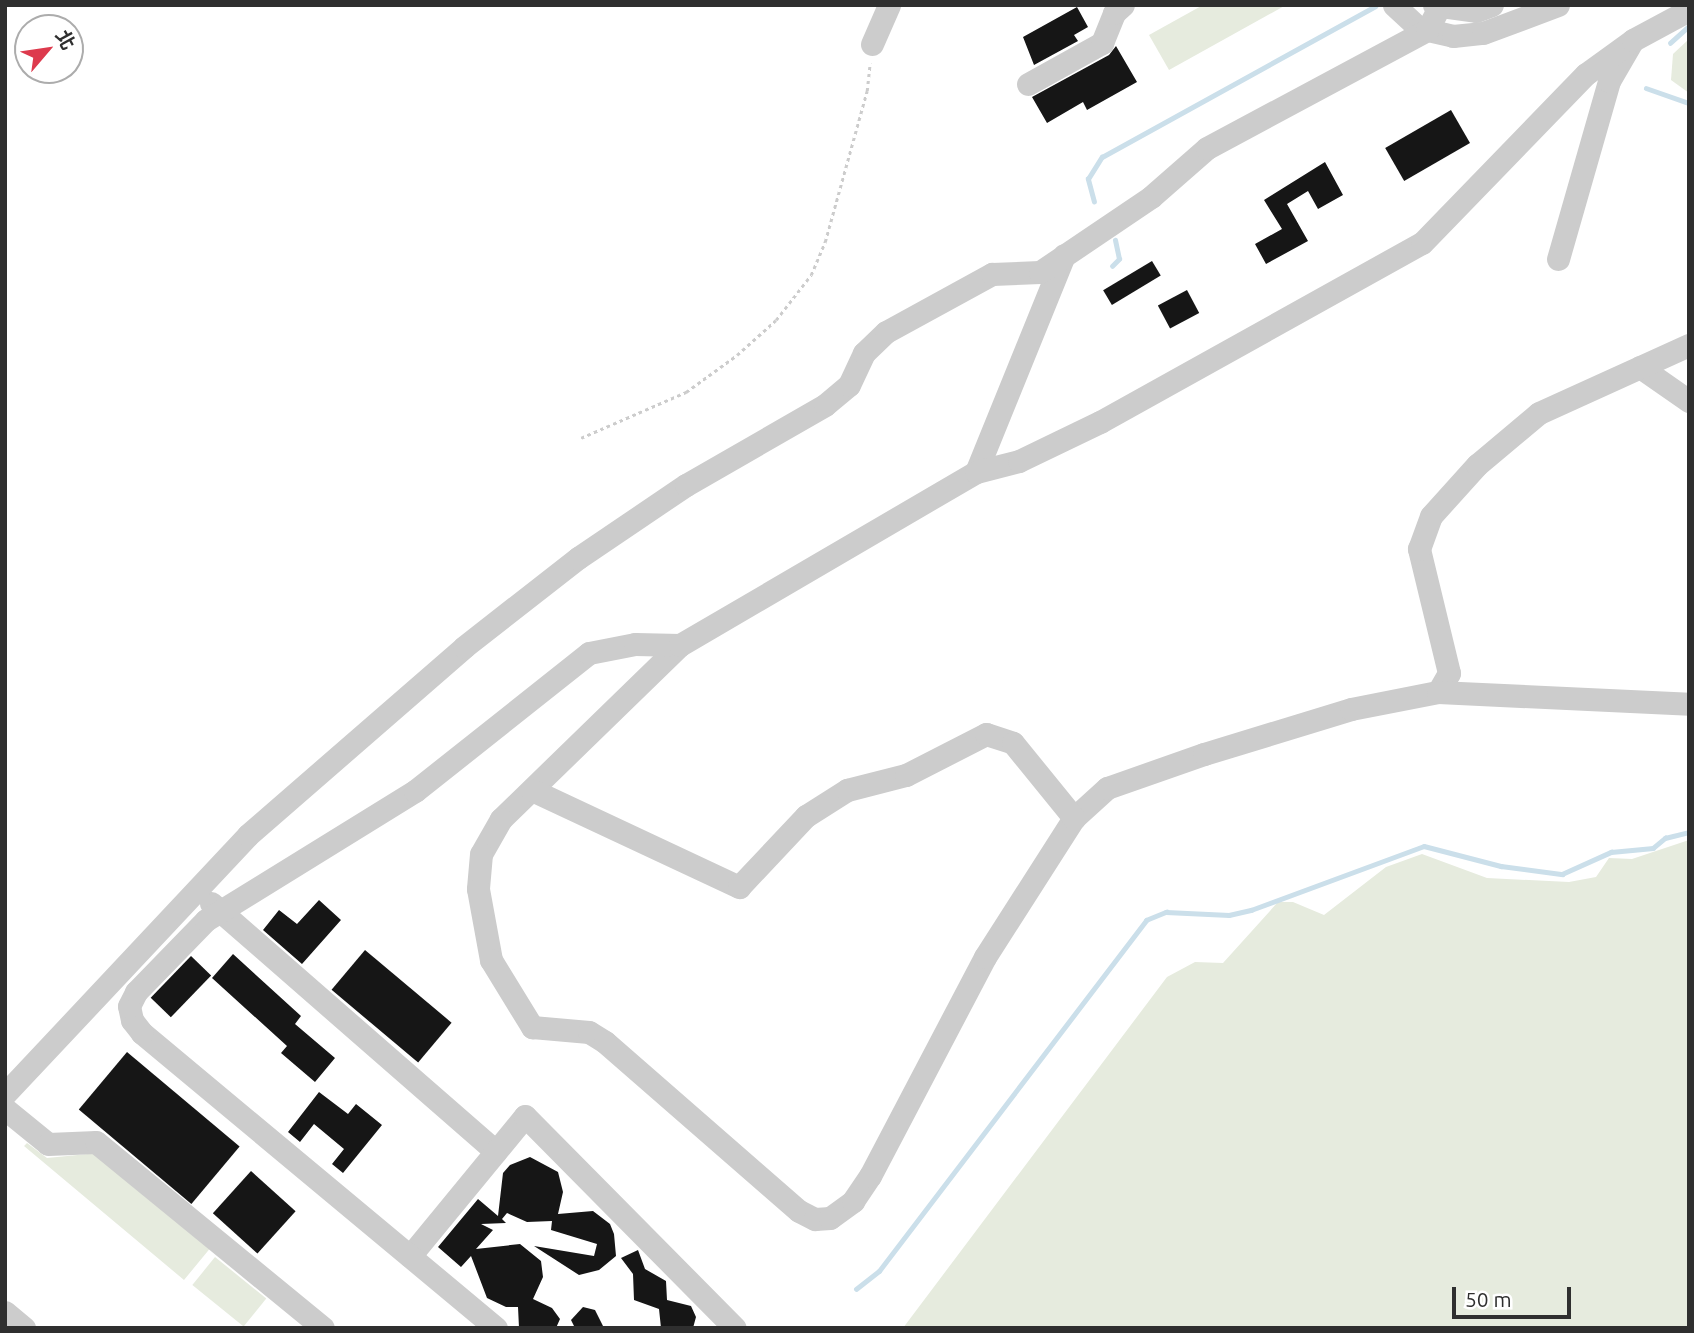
<!DOCTYPE html>
<html>
<head>
<meta charset="utf-8">
<style>
  body { margin:0 }
  #map { position:relative; width:1694px; height:1333px; overflow:hidden; background:#fff; font-family:Ubuntu,"Noto Sans TC",sans-serif }
  div>[style] { position:absolute }
  [style*='--x'] { left:calc(var(--x)*1px); top:calc(var(--y)*1px); width:calc(var(--w)*1px); rotate:calc(var(--a)*1deg) }
  .green>* { inset:0; background:#e6ebde; transform-origin:0 0 }
  .stream>* { height:4.5px; margin:-2.25px; padding:0 2.25px; transform-origin:2.25px; border-radius:2.25px; background:#cbdfea }
  .building>* { inset:0; background:#161616; transform-origin:0 0 }
  .path>* { height:2.5px; margin-top:-1.25px; transform-origin:0; background:repeating-linear-gradient(90deg,#ccc 0 3.5px,transparent 0 7px) }
  .minor>* { height:23px; margin:-11.5px; padding:0 11.5px; transform-origin:11.5px; border-radius:11.5px; background:#ccc }
  span { translate:-50% -50%; white-space:nowrap; text-align:center; line-height:1.15; -webkit-text-stroke:7px #fff; paint-order:stroke }
  .frame { position:absolute; inset:0; border:7px solid #2f2f2f; pointer-events:none }
  .north { position:absolute; left:14px; top:14px; width:70px; height:70px; box-sizing:border-box; background:#fff; border:2px solid #acacac; border-radius:50%; rotate:61deg; font-size:19px; font-weight:700; line-height:28px; text-align:center; color:#2f2f2f }
  .north::after { content:''; display:block; margin:auto; width:24px; height:32px; background:#dd3a4d; clip-path:polygon(50% 0,100% 100%,50% 72%,0 100%) }
  .scale { position:absolute; left:1452px; top:1287px; width:119px; height:32px; box-sizing:border-box; border:4px solid #2f2f2f; border-top:0; padding-left:9px; font-size:21px; line-height:24px; white-space:nowrap; color:#2f2f2f; -webkit-text-stroke:5px #fff; paint-order:stroke }
</style>
</head>
<body>
<div id="map">
  <div class="green">
    <div style="clip-path:polygon(1203px 5px,1286px 5px,1169px 70px,1149px 35px)"></div>
    <div style="clip-path:polygon(1689px 39px,1689px 93px,1671px 80px,1673px 54px)"></div>
    <div style="clip-path:polygon(1689px 840px,1689px 1328px,903px 1328px,1167px 977px,1195px 962px,1223px 963px,1278px 902px,1293px 902px,1324px 915px,1386px 867px,1422px 854px,1487px 878px,1569px 882px,1596px 877px,1609px 858px,1632px 859px)"></div>
    <div style="clip-path:polygon(27px 1143px,47px 1158px,98px 1153px,212px 1246px,184px 1280px,24px 1146px)"></div>
    <div style="left:215px;top:1257px;width:66px;height:36px;rotate:39deg"></div>
  </div>
  <div class="stream">
    <div style="--x:1670;--y:43;--w:25;--a:-42"></div>
    <div style="--x:1646;--y:88;--w:46;--a:19.2"></div>
    <div style="--x:1094;--y:202;--w:24;--a:-105"></div>
    <div style="--x:1088;--y:179;--w:26;--a:-58"></div>
    <div style="--x:1102;--y:157;--w:312;--a:-28.9"></div>
    <div style="--x:1112;--y:266;--w:10;--a:-45"></div>
    <div style="--x:1119;--y:259;--w:19;--a:-102"></div>
    <div style="--x:856;--y:1289;--w:29;--a:-38"></div>
    <div style="--x:879;--y:1271;--w:441;--a:-52.7"></div>
    <div style="--x:1146;--y:920;--w:22;--a:-22"></div>
    <div style="--x:1166;--y:912;--w:63;--a:2.7"></div>
    <div style="--x:1229;--y:915;--w:23;--a:-13"></div>
    <div style="--x:1251;--y:910;--w:184;--a:-20.3"></div>
    <div style="--x:1424;--y:846;--w:80;--a:14.6"></div>
    <div style="--x:1501;--y:866;--w:62;--a:7.5"></div>
    <div style="--x:1562;--y:874;--w:54;--a:-24.2"></div>
    <div style="--x:1611;--y:852;--w:42;--a:-5.4"></div>
    <div style="--x:1653;--y:848;--w:16;--a:-40"></div>
    <div style="--x:1665;--y:838;--w:25;--a:-14"></div>
  </div>
  <div class="building">
    <div style="clip-path:polygon(1077px 7px,1088px 27px,1074px 35px,1078px 41px,1034px 65px,1023px 37px)"></div>
    <div style="clip-path:polygon(1116px 46px,1137px 82px,1087px 110px,1083px 102px,1047px 123px,1032px 97px,1109px 55px)"></div>
    <div style="left:1451px;top:110px;width:38px;height:76px;rotate:60deg"></div>
    <div style="clip-path:polygon(1325px 162px,1343px 195px,1318px 209px,1308px 191px,1287px 204px,1308px 241px,1266px 264px,1255px 244px,1282px 229px,1264px 200px)"></div>
    <div style="left:1152px;top:261px;width:17px;height:57px;rotate:59deg"></div>
    <div style="left:1187px;top:290px;width:26px;height:33px;rotate:62deg"></div>
    <div style="clip-path:polygon(319px 900px,341px 920px,302px 964px,263px 930px,279px 910px,297px 924px)"></div>
    <div style="left:365px;top:950px;width:113px;height:52px;rotate:40deg"></div>
    <div style="clip-path:polygon(233px 954px,301px 1016px,295px 1024px,335px 1058px,315px 1082px,281px 1053px,287px 1046px,212px 978px)"></div>
    <div style="left:191px;top:956px;width:28px;height:58px;rotate:44deg"></div>
    <div style="left:127px;top:1052px;width:147px;height:75px;rotate:40deg"></div>
    <div style="clip-path:polygon(319px 1092px,348px 1114px,356px 1104px,382px 1125px,343px 1173px,332px 1164px,344px 1149px,314px 1124px,300px 1142px,288px 1132px)"></div>
    <div style="clip-path:polygon(530px 1157px,558px 1172px,563px 1192px,558px 1214px,593px 1211px,610px 1224px,614px 1234px,616px 1256px,599px 1270px,579px 1275px,534px 1246px,594px 1256px,597px 1244px,551px 1230px,552px 1221px,527px 1222px,507px 1213px,502px 1219px,506px 1223px,481px 1224px,493px 1230px,476px 1249px,520px 1244px,541px 1261px,543px 1277px,533px 1299px,552px 1308px,560px 1319px,556px 1328px,519px 1328px,518px 1307px,506px 1307px,487px 1298px,471px 1256px,461px 1267px,438px 1247px,478px 1199px,498px 1216px,503px 1173px,510px 1165px)"></div>
    <div style="left:251px;top:1171px;width:60px;height:57px;rotate:42deg"></div>
    <div style="clip-path:polygon(638px 1250px,645px 1269px,666px 1281px,667px 1300px,691px 1306px,696px 1317px,693px 1328px,661px 1328px,659px 1309px,634px 1300px,633px 1274px,621px 1258px)"></div>
    <div style="clip-path:polygon(583px 1307px,595px 1310px,604px 1328px,575px 1328px,571px 1320px)"></div>
  </div>
  <div class="path">
    <div style="--x:581;--y:438;--w:115;--a:-23.7"></div>
    <div style="--x:686;--y:392;--w:63;--a:-36"></div>
    <div style="--x:737;--y:355;--w:52;--a:-41.9"></div>
    <div style="--x:776;--y:320;--w:57;--a:-52.1"></div>
    <div style="--x:811;--y:275;--w:36;--a:-67"></div>
    <div style="--x:825;--y:242;--w:157;--a:-74.5"></div>
    <div style="--x:867;--y:91;--w:28;--a:-84"></div>
  </div>
  <div class="minor">
    <div style="--x:1394;--y:5;--w:34;--a:43"></div>
    <div style="--x:1419;--y:28;--w:35;--a:13"></div>
    <div style="--x:1453;--y:36;--w:30;--a:-6"></div>
    <div style="--x:1483;--y:33;--w:80;--a:-20.5"></div>
    <div style="--x:1434;--y:5;--w:42;--a:8.1"></div>
    <div style="--x:1476;--y:11;--w:17;--a:-21"></div>
    <div style="--x:872;--y:44;--w:43;--a:-66.4"></div>
    <div style="--x:1028;--y:84;--w:85;--a:-29"></div>
    <div style="--x:1102;--y:43;--w:32;--a:-68"></div>
    <div style="--x:1114;--y:13;--w:12;--a:-42"></div>
    <div style="--x:1558;--y:259;--w:185;--a:-74"></div>
    <div style="--x:1609;--y:81;--w:44;--a:-59.9"></div>
    <div style="--x:1640;--y:367;--w:60;--a:34.8"></div>
    <div style="--x:976;--y:472;--w:234;--a:-67.9"></div>
    <div style="--x:680;--y:645;--w:250;--a:135.8"></div>
    <div style="--x:501;--y:819;--w:40;--a:119.7"></div>
    <div style="--x:481;--y:854;--w:35;--a:95"></div>
    <div style="--x:478;--y:889;--w:72;--a:79.6"></div>
    <div style="--x:491;--y:960;--w:79;--a:58.5"></div>
    <div style="--x:532;--y:1027;--w:57;--a:5"></div>
    <div style="--x:589;--y:1032;--w:19;--a:32"></div>
    <div style="--x:605;--y:1042;--w:257;--a:41.1"></div>
    <div style="--x:799;--y:1211;--w:18;--a:27"></div>
    <div style="--x:815;--y:1219;--w:15;--a:-4"></div>
    <div style="--x:830;--y:1218;--w:29;--a:-36"></div>
    <div style="--x:853;--y:1201;--w:30;--a:-56"></div>
    <div style="--x:870;--y:1176;--w:247;--a:-62.3"></div>
    <div style="--x:985;--y:957;--w:165;--a:-57.4"></div>
    <div style="--x:1074;--y:818;--w:45;--a:-42.3"></div>
    <div style="--x:1107;--y:788;--w:103;--a:-19.3"></div>
    <div style="--x:1204;--y:754;--w:154;--a:-17"></div>
    <div style="--x:1351;--y:709;--w:89;--a:-11.1"></div>
    <div style="--x:1438;--y:692;--w:22;--a:-60"></div>
    <div style="--x:1449;--y:673;--w:128;--a:-103.6"></div>
    <div style="--x:1419;--y:549;--w:35;--a:-70"></div>
    <div style="--x:1431;--y:516;--w:69;--a:-48"></div>
    <div style="--x:1477;--y:465;--w:81;--a:-40"></div>
    <div style="--x:1539;--y:413;--w:165;--a:-24.4"></div>
    <div style="--x:1438;--y:692;--w:251;--a:2.7"></div>
    <div style="--x:532;--y:790;--w:229;--a:25.1"></div>
    <div style="--x:739;--y:887;--w:98;--a:-46.7"></div>
    <div style="--x:806;--y:816;--w:49;--a:-32.4"></div>
    <div style="--x:847;--y:790;--w:61;--a:-14.3"></div>
    <div style="--x:906;--y:775;--w:90;--a:-27.1"></div>
    <div style="--x:986;--y:734;--w:28;--a:18"></div>
    <div style="--x:1013;--y:743;--w:97;--a:50.9"></div>
    <div style="--x:211;--y:903;--w:378;--a:41.1"></div>
    <div style="--x:5;--y:1094;--w:355;--a:-46.8"></div>
    <div style="--x:248;--y:835;--w:286;--a:-41"></div>
    <div style="--x:464;--y:647;--w:145;--a:-38"></div>
    <div style="--x:578;--y:558;--w:130;--a:-34.1"></div>
    <div style="--x:686;--y:485;--w:160;--a:-29.9"></div>
    <div style="--x:825;--y:405;--w:31;--a:-40"></div>
    <div style="--x:849;--y:385;--w:35;--a:-65"></div>
    <div style="--x:864;--y:353;--w:30;--a:-44"></div>
    <div style="--x:886;--y:332;--w:121;--a:-28.7"></div>
    <div style="--x:992;--y:274;--w:48;--a:-2.4"></div>
    <div style="--x:1040;--y:272;--w:134;--a:-34"></div>
    <div style="--x:1151;--y:197;--w:74;--a:-41.2"></div>
    <div style="--x:1207;--y:148;--w:250;--a:-28.2"></div>
    <div style="--x:1427;--y:30;--w:26;--a:-62"></div>
    <div style="--x:5;--y:1109;--w:55;--a:39.1"></div>
    <div style="--x:48;--y:1144;--w:48;--a:-2.4"></div>
    <div style="--x:96;--y:1142;--w:293;--a:39.3"></div>
    <div style="--x:410;--y:1256;--w:181;--a:-50.6"></div>
    <div style="--x:525;--y:1116;--w:298;--a:45.3"></div>
    <div style="--x:5;--y:1312;--w:25;--a:40"></div>
    <div style="--x:496;--y:1328;--w:461;--a:-140.2"></div>
    <div style="--x:142;--y:1033;--w:16;--a:-128"></div>
    <div style="--x:132;--y:1020;--w:14;--a:-102"></div>
    <div style="--x:129;--y:1006;--w:16;--a:-63"></div>
    <div style="--x:136;--y:992;--w:100;--a:-45.8"></div>
    <div style="--x:206;--y:920;--w:246;--a:-31.7"></div>
    <div style="--x:415;--y:791;--w:222;--a:-38.4"></div>
    <div style="--x:589;--y:653;--w:47;--a:-11.1"></div>
    <div style="--x:635;--y:644;--w:45;--a:1.3"></div>
    <div style="--x:680;--y:645;--w:343;--a:-30.3"></div>
    <div style="--x:976;--y:472;--w:44;--a:-14.3"></div>
    <div style="--x:1019;--y:461;--w:90;--a:-25.7"></div>
    <div style="--x:1100;--y:422;--w:368;--a:-29.1"></div>
    <div style="--x:1422;--y:243;--w:235;--a:-45.9"></div>
    <div style="--x:1586;--y:74;--w:58;--a:-35.9"></div>
    <div style="--x:1633;--y:40;--w:64;--a:-28.2"></div>
  </div>
  <div class="frame"></div>
  <div class="north">北</div>
  <div class="scale">50 m</div>
</div>
</body>
</html>
